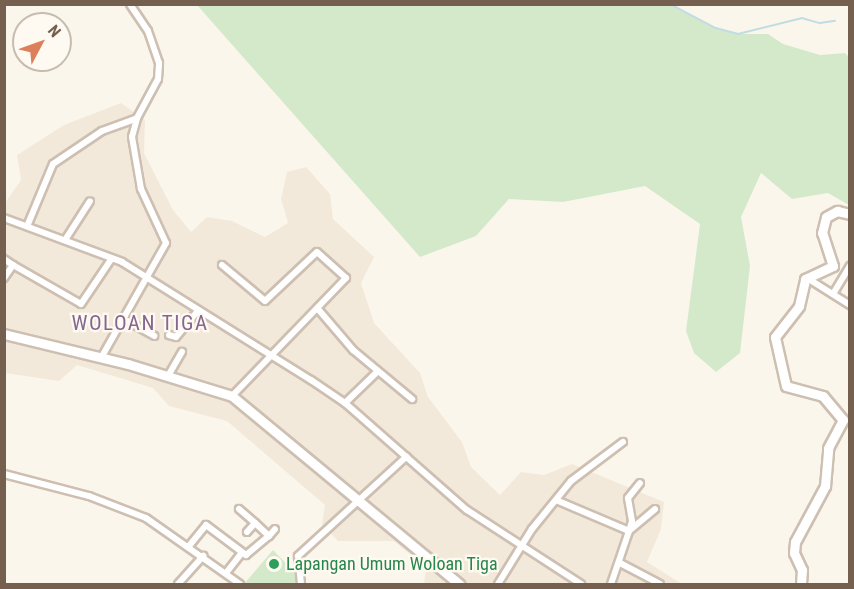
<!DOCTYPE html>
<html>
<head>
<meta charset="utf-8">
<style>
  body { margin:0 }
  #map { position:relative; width:854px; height:589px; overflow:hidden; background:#fbf6eb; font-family:"Roboto Condensed",sans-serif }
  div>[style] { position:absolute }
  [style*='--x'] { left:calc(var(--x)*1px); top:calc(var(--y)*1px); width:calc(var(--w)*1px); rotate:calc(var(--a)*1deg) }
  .residential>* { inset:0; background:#f3e9da }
  .green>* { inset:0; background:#d4e9ca }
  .stream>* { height:1.5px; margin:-0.75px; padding:0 0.75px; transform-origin:0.75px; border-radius:0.75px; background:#c0dde4 }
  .roads { filter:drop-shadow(2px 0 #cdbfb1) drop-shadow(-2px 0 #cdbfb1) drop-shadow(0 2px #cdbfb1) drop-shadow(0 -2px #cdbfb1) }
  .street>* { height:6px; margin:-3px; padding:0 3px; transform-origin:3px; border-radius:3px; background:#fff }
  .secondary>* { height:9px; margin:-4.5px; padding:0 4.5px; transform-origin:4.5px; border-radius:4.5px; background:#fff }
  .dots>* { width:16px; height:16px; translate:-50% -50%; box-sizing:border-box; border:3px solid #fefaf1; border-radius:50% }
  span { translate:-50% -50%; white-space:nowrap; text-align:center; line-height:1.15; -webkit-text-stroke:4.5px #fefaf1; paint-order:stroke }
  .leisure-label { font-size:18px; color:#27864d }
  .left { translate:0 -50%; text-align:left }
  .quarter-label { font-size:21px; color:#856790; letter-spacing:1.5px }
  .frame { position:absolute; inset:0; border:6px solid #755f4f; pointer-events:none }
  .north { position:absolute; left:12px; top:12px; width:60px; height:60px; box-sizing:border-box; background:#fefaf1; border:2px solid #c7bcb0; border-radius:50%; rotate:49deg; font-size:16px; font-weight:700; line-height:24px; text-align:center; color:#755f4f }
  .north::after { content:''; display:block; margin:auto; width:21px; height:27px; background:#dc7f5a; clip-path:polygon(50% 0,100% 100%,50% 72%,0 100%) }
</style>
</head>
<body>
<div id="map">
  <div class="residential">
    <div style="clip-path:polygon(121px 103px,145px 120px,144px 153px,173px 210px,191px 232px,207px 217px,232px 221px,265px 237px,288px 223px,281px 199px,287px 172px,306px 167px,330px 194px,333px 219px,374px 257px,361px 283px,374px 323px,420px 373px,428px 397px,462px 442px,471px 467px,500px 495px,521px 472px,544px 475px,572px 464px,664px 502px,661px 529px,647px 562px,682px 584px,424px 584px,426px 568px,394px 541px,338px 541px,322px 524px,325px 505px,227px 421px,169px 406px,153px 388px,77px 365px,59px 381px,5px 373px,5px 203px,21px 180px,17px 155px,64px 125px)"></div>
  </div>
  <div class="green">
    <div style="clip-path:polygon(197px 5px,670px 5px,716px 28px,738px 34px,768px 34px,783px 44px,820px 55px,845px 53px,850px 58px,849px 205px,828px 193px,792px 199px,761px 173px,741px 217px,750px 266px,740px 353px,716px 372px,694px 353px,686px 331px,700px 224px,645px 186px,563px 202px,509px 199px,476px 236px,420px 257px)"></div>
    <div style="clip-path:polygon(273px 550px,300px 578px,295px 584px,244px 584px)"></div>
  </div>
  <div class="stream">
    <div style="--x:670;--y:4;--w:52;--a:27.6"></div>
    <div style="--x:716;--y:28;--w:23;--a:15"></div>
    <div style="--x:738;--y:34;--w:66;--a:-14"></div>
    <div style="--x:802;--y:18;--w:19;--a:16"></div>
    <div style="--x:820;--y:23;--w:15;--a:-8"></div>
  </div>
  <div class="roads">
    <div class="street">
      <div style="--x:4;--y:218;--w:126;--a:20.4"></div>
      <div style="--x:122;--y:262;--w:223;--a:32"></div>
      <div style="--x:311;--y:380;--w:41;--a:34.1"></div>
      <div style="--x:345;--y:403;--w:162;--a:41.3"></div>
      <div style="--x:467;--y:510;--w:136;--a:33"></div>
      <div style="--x:28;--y:224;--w:65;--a:-67.4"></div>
      <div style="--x:53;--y:164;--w:59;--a:-34"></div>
      <div style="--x:102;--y:131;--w:37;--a:-20"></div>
      <div style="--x:65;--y:240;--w:46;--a:-57.3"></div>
      <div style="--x:4;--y:259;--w:11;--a:34"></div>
      <div style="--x:222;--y:265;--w:56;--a:39.9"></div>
      <div style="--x:265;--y:301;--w:71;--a:-43.3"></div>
      <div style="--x:317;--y:252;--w:39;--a:42"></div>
      <div style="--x:346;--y:278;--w:164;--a:134"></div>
      <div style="--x:4;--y:278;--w:16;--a:-55"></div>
      <div style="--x:13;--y:265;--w:78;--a:29.8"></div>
      <div style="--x:81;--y:304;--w:55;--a:-56"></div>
      <div style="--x:807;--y:278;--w:51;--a:32.1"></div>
      <div style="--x:833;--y:294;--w:33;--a:-59"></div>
      <div style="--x:318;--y:309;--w:54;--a:49.5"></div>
      <div style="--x:353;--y:350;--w:77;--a:39.7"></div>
      <div style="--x:122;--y:318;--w:37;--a:29"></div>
      <div style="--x:169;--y:335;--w:7;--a:16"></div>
      <div style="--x:176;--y:337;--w:35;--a:-50"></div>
      <div style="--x:101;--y:358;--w:132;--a:-60.5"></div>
      <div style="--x:166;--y:243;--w:60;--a:-114.8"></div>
      <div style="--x:141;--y:189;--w:53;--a:-99.8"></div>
      <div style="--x:132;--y:137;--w:20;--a:-75"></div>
      <div style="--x:137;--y:118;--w:44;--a:-61.7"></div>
      <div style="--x:158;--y:79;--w:16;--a:-86"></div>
      <div style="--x:159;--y:63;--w:34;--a:-109"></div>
      <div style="--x:148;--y:31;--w:32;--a:-124"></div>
      <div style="--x:168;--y:376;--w:28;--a:-60"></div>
      <div style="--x:345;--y:403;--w:46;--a:-44.1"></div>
      <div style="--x:4;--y:474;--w:88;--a:14.5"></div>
      <div style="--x:89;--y:496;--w:61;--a:21.1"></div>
      <div style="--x:146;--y:518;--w:115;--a:35.1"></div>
      <div style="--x:556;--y:500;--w:79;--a:23"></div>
      <div style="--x:629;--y:531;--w:10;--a:-73"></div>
      <div style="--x:632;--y:521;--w:23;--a:-100"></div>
      <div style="--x:628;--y:498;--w:19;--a:-51"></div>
      <div style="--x:239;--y:509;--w:21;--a:41"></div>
      <div style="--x:269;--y:536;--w:9;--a:-49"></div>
      <div style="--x:189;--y:546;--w:27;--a:-51"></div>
      <div style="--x:206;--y:525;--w:50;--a:36.9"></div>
      <div style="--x:246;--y:555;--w:30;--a:-40"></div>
      <div style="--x:269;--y:536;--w:19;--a:-137"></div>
      <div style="--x:255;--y:523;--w:12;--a:132"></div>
      <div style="--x:620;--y:563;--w:45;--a:27.7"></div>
      <div style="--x:226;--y:573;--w:24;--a:-52"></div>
      <div style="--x:178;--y:584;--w:38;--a:-48"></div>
      <div style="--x:301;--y:584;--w:28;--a:-96"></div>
      <div style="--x:298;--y:556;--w:147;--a:-42.5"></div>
      <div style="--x:498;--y:584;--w:65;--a:-58.3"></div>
      <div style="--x:532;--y:529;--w:62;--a:-50.9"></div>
      <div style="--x:571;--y:481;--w:65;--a:-36.9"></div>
      <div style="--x:611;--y:584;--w:56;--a:-71.2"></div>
      <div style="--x:629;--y:531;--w:34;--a:-40"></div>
    </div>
    <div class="secondary">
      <div style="--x:4;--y:334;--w:128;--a:13.6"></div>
      <div style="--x:128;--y:364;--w:109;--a:17.1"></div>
      <div style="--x:232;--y:396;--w:295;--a:39.6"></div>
      <div style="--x:801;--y:584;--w:14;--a:-86"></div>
      <div style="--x:802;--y:570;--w:19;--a:-115"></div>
      <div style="--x:794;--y:553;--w:11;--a:-85"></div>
      <div style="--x:795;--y:542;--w:64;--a:-61.8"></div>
      <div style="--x:825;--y:486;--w:38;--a:-85"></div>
      <div style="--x:828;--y:448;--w:32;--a:-62"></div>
      <div style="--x:843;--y:420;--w:31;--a:-130"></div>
      <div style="--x:823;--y:396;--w:38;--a:-165"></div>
      <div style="--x:786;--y:386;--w:50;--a:-102.7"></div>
      <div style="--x:775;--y:337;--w:39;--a:-52"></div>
      <div style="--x:799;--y:306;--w:28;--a:-77"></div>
      <div style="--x:805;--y:279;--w:31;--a:-25"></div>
      <div style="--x:833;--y:266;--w:35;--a:-108"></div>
      <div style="--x:822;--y:233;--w:16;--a:-76"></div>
      <div style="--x:826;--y:217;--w:13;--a:-29"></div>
      <div style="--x:837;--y:211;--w:13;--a:13"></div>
    </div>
  </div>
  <div class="dots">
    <div style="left:274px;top:564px;background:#2e9e5b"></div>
  </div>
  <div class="leisure-label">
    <span class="left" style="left:286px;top:564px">Lapangan Umum Woloan Tiga</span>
  </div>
  <div class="quarter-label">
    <span style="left:140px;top:323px">WOLOAN TIGA</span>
  </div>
  <div class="frame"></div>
  <div class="north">N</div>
</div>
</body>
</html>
